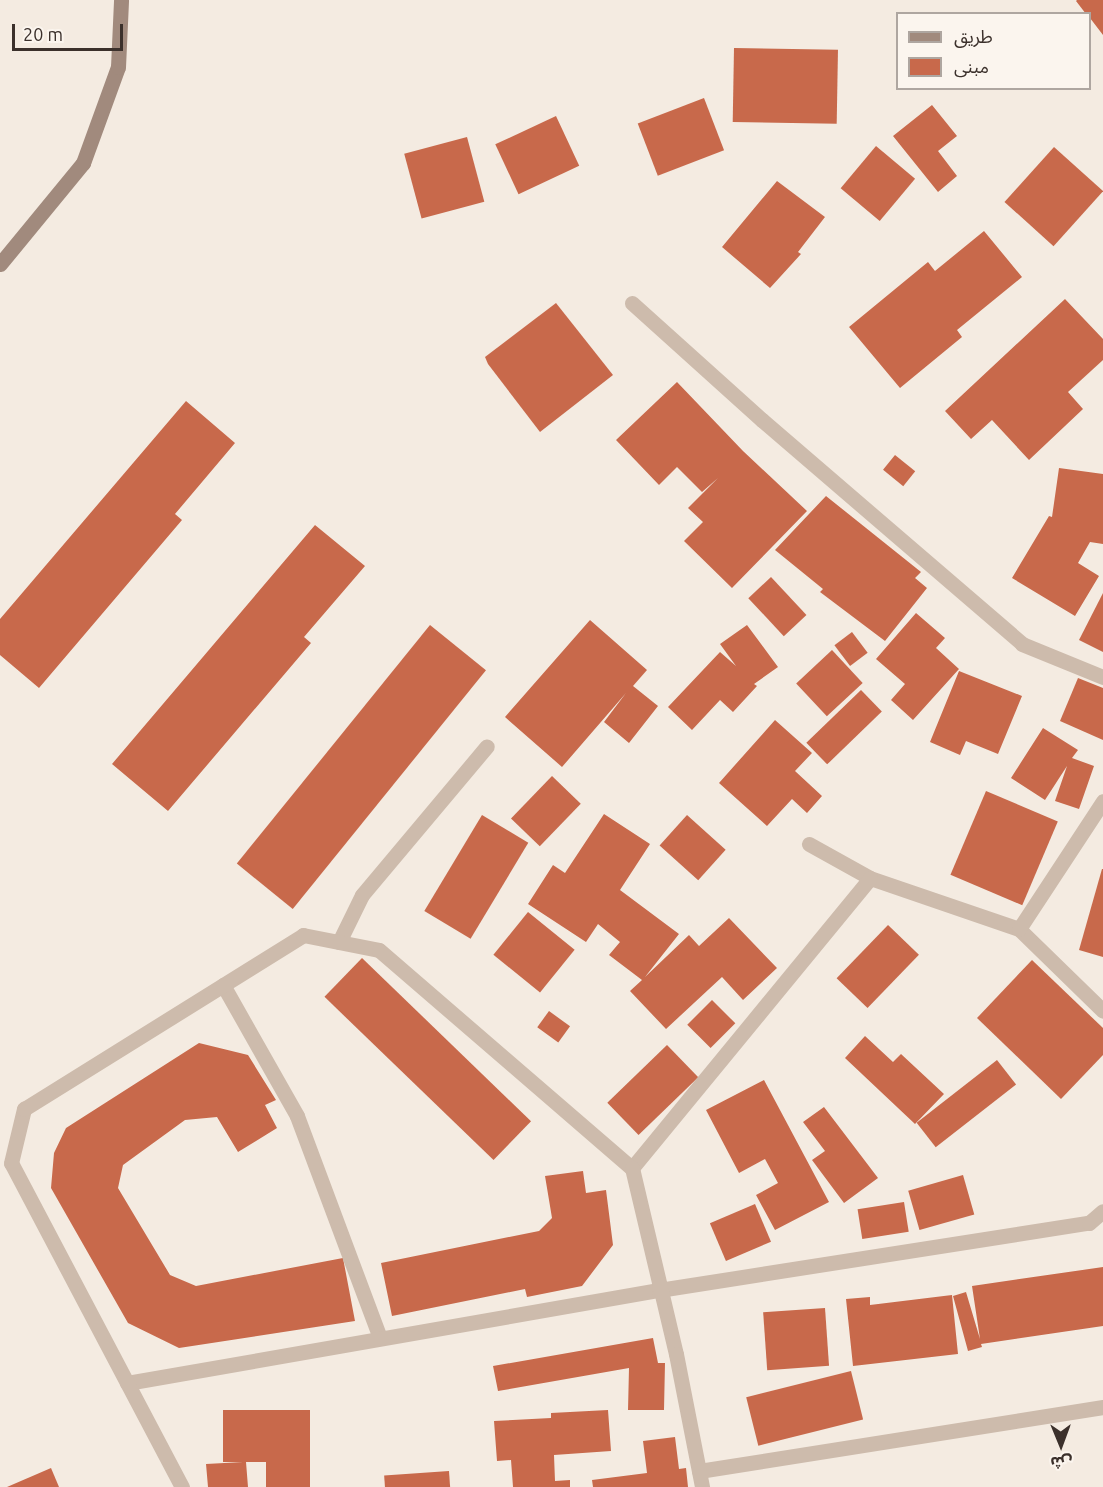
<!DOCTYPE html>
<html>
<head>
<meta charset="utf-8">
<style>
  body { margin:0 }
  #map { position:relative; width:1103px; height:1487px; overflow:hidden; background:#f4ebe1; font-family:Ubuntu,"Noto Sans Arabic",sans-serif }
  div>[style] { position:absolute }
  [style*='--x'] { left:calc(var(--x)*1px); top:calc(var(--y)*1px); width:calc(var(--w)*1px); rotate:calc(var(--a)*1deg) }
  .building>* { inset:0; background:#c8694b; transform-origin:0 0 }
  .service>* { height:15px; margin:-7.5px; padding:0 7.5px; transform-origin:7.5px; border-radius:7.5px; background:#cdbbac }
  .minor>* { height:15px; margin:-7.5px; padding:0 7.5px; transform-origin:7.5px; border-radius:7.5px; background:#cdbbac }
  .secondary>* { height:15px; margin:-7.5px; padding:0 7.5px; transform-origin:7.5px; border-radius:7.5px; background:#a18a7d }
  span { translate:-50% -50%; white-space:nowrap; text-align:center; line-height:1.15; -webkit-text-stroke:4.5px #fbf5ee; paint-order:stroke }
  .legend { position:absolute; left:896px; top:12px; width:195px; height:78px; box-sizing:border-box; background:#fbf5ee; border:2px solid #aea6a0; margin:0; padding:8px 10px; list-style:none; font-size:18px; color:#3b302b }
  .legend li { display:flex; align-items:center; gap:12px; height:30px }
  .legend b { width:30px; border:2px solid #aea6a0 }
  .north { position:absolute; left:1031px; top:1415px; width:60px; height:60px; -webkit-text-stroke:4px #fbf5ee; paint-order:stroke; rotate:179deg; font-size:16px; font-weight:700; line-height:24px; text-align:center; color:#3b302b }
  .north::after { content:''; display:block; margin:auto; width:21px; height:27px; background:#3b302b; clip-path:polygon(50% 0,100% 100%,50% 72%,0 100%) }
  .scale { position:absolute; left:12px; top:24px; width:111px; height:27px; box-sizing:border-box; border:3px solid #3b302b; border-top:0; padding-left:8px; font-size:18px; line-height:21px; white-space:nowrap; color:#3b302b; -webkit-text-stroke:4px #fbf5ee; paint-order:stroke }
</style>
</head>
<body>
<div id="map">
  <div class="building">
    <div style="clip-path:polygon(1077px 0,1103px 0,1103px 35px,1090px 18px,1090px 14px,1086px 14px,1076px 1px)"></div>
    <div style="left:734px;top:48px;width:104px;height:74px;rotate:1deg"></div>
    <div style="left:704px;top:98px;width:56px;height:71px;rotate:69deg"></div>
    <div style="clip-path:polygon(932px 105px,957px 136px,938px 151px,957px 176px,938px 192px,893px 136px)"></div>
    <div style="left:556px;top:116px;width:55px;height:67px;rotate:65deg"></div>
    <div style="left:467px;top:137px;width:67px;height:65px;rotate:75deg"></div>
    <div style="left:876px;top:146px;width:51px;height:55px;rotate:40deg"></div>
    <div style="left:1054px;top:147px;width:66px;height:74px;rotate:42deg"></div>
    <div style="clip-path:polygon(777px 181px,825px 217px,798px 252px,801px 254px,770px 288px,722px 247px)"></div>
    <div style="clip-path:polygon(984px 231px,1022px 277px,957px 330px,962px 337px,900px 388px,849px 327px,928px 262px,935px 271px)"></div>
    <div style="clip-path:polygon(1065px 299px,1103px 339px,1103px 360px,1068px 392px,1083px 409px,1029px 460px,992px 420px,971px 439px,945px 411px)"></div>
    <div style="clip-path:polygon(556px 303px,613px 375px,540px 432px,488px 364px,485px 357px)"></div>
    <div style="clip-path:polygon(677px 382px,743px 451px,807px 511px,732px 588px,684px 541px,703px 522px,688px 508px,718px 478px,702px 492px,677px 467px,659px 485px,616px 440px)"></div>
    <div style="clip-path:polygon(186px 401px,235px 443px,175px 514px,182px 520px,39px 688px,0 655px,0 619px)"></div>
    <div style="left:895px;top:455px;width:26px;height:19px;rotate:39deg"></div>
    <div style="clip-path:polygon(1059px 468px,1103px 474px,1103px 544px,1090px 542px,1078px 563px,1099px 576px,1075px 616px,1012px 578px,1049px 516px,1052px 517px)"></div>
    <div style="clip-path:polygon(826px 496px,921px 572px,915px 578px,927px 588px,885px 641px,820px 592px,823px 589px,775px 550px)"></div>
    <div style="clip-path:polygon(315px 525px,365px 566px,304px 637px,311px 643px,168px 811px,112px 764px)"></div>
    <div style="left:771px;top:577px;width:52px;height:31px;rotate:47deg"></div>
    <div style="clip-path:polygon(1103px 593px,1103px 652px,1079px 640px)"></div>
    <div style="clip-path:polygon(916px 613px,945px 638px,936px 648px,959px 669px,913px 720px,891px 700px,905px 684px,876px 659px)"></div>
    <div style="clip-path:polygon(590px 620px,647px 670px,633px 686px,658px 706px,629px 743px,604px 722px,626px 693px,562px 767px,505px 717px)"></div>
    <div style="left:430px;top:625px;width:72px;height:307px;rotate:39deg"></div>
    <div style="clip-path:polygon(747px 625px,778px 667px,754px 684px,757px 686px,733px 712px,720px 700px,692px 730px,668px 707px,720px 652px,736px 666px,720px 644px)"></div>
    <div style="left:852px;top:632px;width:26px;height:22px;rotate:53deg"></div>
    <div style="left:832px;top:650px;width:45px;height:49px;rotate:47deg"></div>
    <div style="clip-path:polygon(959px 671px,1022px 696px,998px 754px,966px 741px,960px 755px,930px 742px)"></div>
    <div style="clip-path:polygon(1078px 678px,1103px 688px,1103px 740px,1060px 721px)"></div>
    <div style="left:861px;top:690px;width:30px;height:76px;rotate:46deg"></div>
    <div style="clip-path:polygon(775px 720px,812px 753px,795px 771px,822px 796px,807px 813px,792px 799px,767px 826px,719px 783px)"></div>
    <div style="clip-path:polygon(1043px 728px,1078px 750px,1072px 758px,1094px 766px,1079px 809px,1055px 801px,1067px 766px,1045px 800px,1011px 778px)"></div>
    <div style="left:552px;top:776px;width:40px;height:59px;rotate:44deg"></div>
    <div style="left:986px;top:791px;width:78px;height:91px;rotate:23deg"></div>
    <div style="clip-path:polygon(604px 814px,650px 844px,620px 890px,679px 934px,645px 977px,689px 935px,699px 946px,729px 918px,777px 968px,743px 1000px,722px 977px,666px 1029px,630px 991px,642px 980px,609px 955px,620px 942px,598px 924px,586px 942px,528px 904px,553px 865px,565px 873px)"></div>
    <div style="left:482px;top:815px;width:54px;height:112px;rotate:31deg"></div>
    <div style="left:687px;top:815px;width:52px;height:41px;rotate:42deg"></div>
    <div style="clip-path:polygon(1102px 869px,1103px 869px,1103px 957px,1079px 950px)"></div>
    <div style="left:528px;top:912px;width:60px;height:55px;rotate:39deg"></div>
    <div style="left:888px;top:925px;width:43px;height:74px;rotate:44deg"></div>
    <div style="left:362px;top:958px;width:235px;height:54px;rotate:44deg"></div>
    <div style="clip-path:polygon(1032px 960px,1103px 1028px,1103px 1055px,1061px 1099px,977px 1018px)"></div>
    <div style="left:712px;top:1000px;width:33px;height:35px;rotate:45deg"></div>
    <div style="left:549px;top:1011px;width:26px;height:20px;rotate:36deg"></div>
    <div style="clip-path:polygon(865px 1036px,893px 1062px,901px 1054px,944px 1094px,915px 1124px,845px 1058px)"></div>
    <div style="clip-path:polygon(199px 1043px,248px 1055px,276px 1100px,265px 1105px,277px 1128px,238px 1152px,217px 1117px,185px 1120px,123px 1165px,118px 1188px,170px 1275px,196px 1286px,343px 1258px,355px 1321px,179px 1348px,128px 1323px,51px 1188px,54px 1153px,66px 1128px)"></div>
    <div style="left:667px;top:1045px;width:45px;height:83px;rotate:46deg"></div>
    <div style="left:997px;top:1060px;width:31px;height:102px;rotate:52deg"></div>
    <div style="clip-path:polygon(764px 1080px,829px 1202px,775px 1230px,756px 1195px,778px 1183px,765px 1159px,739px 1173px,706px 1110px)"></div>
    <div style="clip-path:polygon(824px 1107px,878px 1178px,844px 1203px,812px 1160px,825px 1151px,803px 1122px)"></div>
    <div style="clip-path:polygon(583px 1171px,586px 1193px,606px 1190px,613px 1245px,582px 1286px,527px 1297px,525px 1289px,392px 1316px,381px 1263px,539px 1231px,552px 1218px,545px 1176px)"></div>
    <div style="left:963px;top:1175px;width:41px;height:57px;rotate:74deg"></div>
    <div style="left:904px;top:1202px;width:30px;height:47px;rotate:81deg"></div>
    <div style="left:755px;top:1204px;width:41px;height:49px;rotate:67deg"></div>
    <div style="clip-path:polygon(1103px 1267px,1103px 1326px,981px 1344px,982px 1347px,968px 1351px,953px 1296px,966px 1292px,980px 1339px,972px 1286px)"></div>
    <div style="clip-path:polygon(952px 1295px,958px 1354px,853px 1366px,846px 1299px,870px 1297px,870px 1305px)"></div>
    <div style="left:825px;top:1308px;width:58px;height:62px;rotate:86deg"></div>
    <div style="clip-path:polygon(653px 1338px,658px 1363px,665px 1363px,664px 1410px,628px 1410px,629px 1368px,498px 1391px,493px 1366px)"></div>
    <div style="left:851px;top:1371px;width:50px;height:108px;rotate:76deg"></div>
    <div style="clip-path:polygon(223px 1410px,310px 1410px,310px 1487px,266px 1487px,266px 1462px,246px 1462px,248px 1487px,208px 1487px,206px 1464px,243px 1462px,223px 1462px)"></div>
    <div style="clip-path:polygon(608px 1410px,611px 1451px,554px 1455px,555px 1481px,570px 1480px,570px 1487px,513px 1487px,511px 1460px,497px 1461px,494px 1421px,551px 1418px,551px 1413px)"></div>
    <div style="clip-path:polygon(675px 1437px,679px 1469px,686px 1468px,688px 1487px,593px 1487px,592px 1480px,647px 1473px,643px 1441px)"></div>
    <div style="clip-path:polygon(51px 1468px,59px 1487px,7px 1487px)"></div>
    <div style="left:449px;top:1471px;width:16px;height:65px;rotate:86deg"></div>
  </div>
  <div class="service">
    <div style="--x:339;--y:942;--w:52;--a:-63.9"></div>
    <div style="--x:362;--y:895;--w:194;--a:-50"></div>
    <div style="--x:699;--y:1471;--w:409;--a:-9"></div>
  </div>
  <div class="minor">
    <div style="--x:632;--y:303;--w:175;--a:42"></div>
    <div style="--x:762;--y:420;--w:343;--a:40.7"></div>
    <div style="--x:1022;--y:644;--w:87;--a:22.2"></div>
    <div style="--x:809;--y:844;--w:70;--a:29.1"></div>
    <div style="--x:870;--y:878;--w:157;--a:18.9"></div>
    <div style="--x:1019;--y:929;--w:117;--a:44.3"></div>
    <div style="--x:1019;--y:929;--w:153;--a:-56.7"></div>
    <div style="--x:223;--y:985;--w:150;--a:60.5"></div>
    <div style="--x:297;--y:1116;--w:237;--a:69.5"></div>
    <div style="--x:632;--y:1168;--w:375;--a:-50.6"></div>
    <div style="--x:127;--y:1383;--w:540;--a:-9.92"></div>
    <div style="--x:659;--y:1290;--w:435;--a:-8.9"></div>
    <div style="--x:1089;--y:1223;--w:18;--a:-41"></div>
    <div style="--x:182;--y:1487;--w:366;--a:-117.8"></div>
    <div style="--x:11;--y:1163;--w:56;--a:-76.5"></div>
    <div style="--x:24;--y:1109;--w:329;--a:-31.9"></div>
    <div style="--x:303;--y:935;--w:77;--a:11.2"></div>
    <div style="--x:379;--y:950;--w:334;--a:40.8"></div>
    <div style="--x:632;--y:1168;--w:191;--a:76.7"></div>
    <div style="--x:676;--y:1354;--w:136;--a:78.9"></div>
  </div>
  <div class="secondary">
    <div style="--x:0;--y:264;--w:131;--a:-50.6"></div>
    <div style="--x:83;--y:163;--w:102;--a:-70"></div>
    <div style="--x:118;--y:67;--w:67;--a:-87.4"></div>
  </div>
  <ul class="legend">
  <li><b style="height:8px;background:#a18a7d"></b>طريق</li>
  <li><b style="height:16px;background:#c8694b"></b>مبنى</li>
  </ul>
  <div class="north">ش</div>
  <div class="scale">20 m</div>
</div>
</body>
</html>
